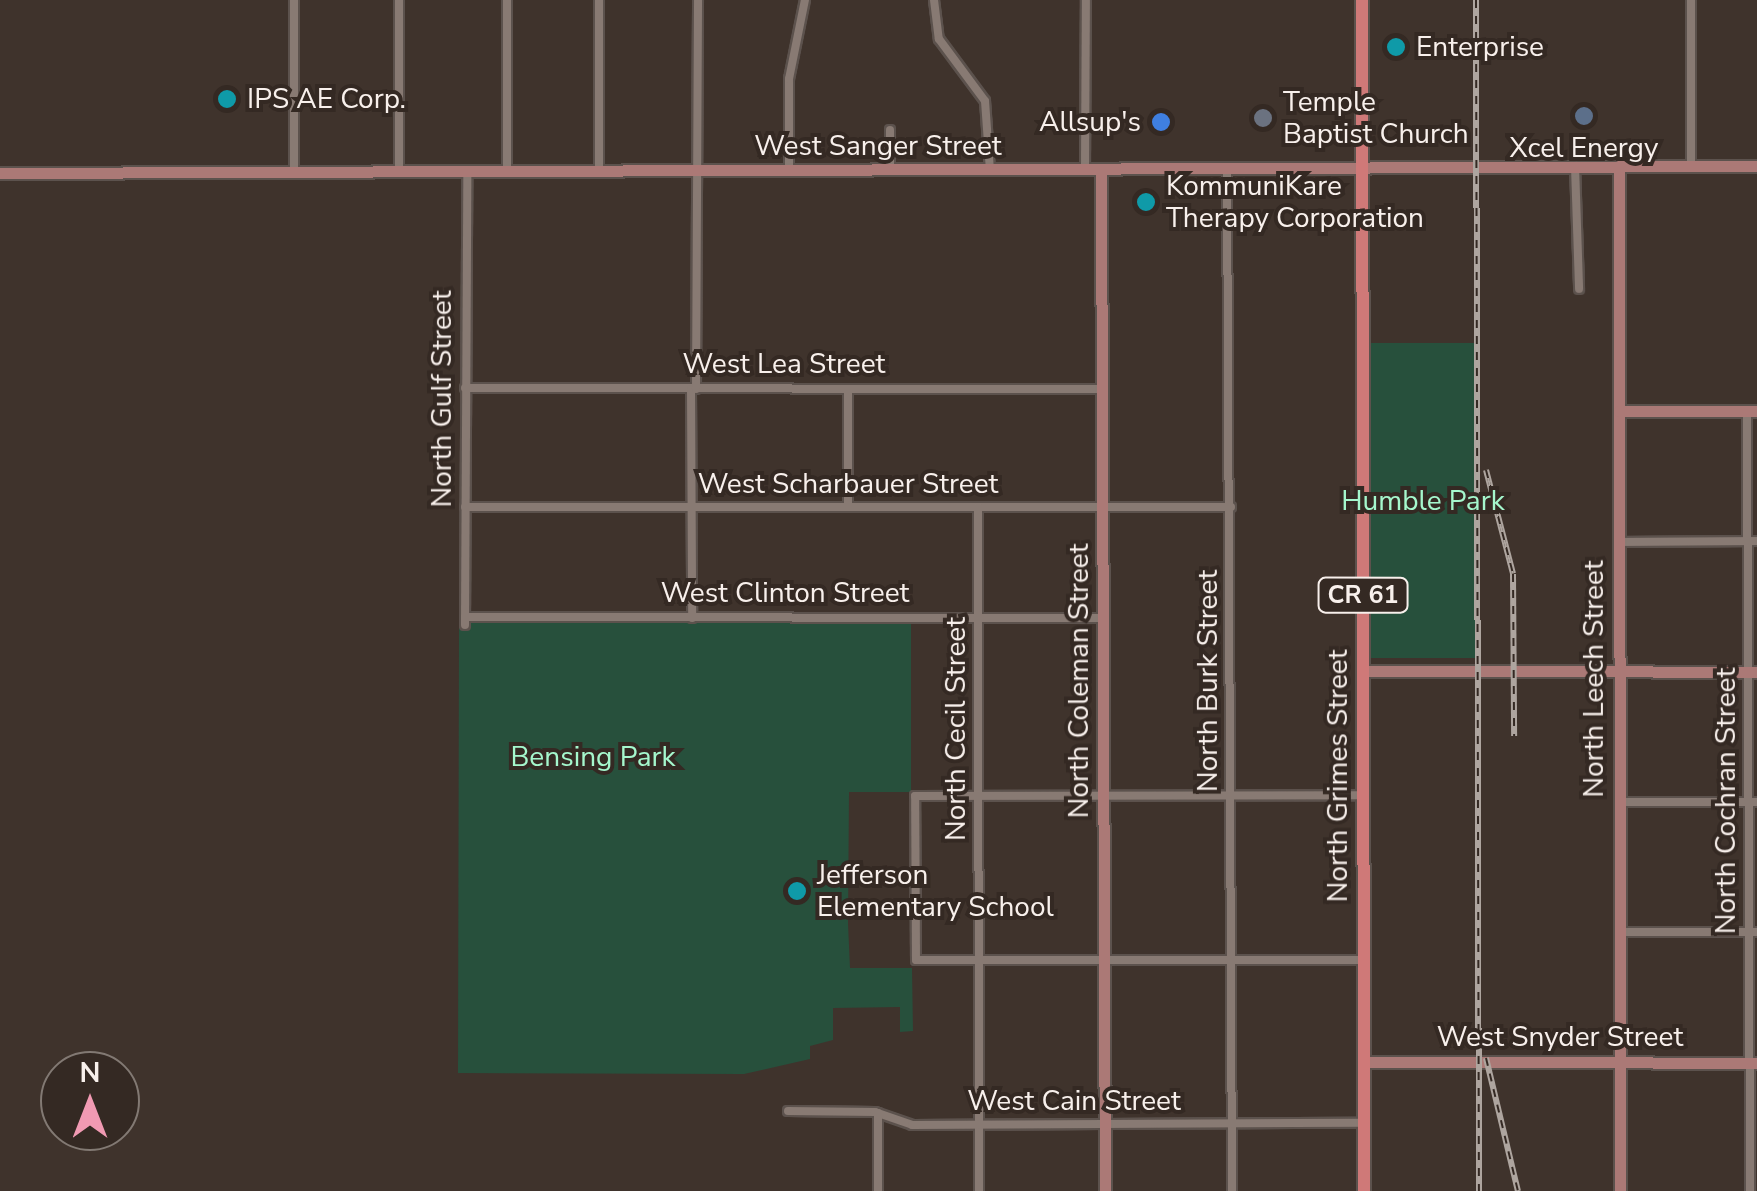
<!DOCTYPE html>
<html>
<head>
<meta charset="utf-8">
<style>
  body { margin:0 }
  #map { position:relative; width:1757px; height:1191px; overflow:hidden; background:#3f332c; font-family:"Nunito Sans",sans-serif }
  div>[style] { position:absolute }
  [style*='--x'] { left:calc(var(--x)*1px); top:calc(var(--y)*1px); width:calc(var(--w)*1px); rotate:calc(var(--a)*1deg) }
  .green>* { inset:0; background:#27503c; transform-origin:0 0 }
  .roads { filter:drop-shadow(2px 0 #5c524d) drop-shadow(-2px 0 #5c524d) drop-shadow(0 2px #5c524d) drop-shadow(0 -2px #5c524d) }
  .street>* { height:8px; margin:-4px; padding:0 4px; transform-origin:4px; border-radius:4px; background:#887a73 }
  .secondary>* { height:11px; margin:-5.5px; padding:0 5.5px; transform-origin:5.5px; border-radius:5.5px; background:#ab7976 }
  .primary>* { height:12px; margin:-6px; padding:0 6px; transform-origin:6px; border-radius:6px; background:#cf7978 }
  .rail>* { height:6px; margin-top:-3px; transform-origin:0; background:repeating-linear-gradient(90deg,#342923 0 8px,#aea59f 0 16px); box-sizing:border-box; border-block:2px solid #aea59f }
  .dots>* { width:28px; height:28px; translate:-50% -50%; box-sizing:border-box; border:5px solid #342923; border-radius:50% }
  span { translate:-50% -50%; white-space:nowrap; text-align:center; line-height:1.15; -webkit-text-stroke:8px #342923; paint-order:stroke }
  .shield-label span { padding:2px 8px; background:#342923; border:2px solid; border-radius:8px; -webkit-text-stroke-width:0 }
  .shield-label { font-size:25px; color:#f8f0ec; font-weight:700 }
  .poi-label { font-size:28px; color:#f8f0ec }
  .left { translate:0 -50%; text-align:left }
  .right { translate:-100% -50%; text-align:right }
  .street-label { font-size:28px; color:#f8f0ec }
  .park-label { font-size:28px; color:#a5f7cd }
  .north { position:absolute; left:40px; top:1051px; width:100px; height:100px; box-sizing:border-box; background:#342923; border:2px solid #827973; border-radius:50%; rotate:0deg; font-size:28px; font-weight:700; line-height:40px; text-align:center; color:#f8f0ec }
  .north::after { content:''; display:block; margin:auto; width:35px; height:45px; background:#f19ab3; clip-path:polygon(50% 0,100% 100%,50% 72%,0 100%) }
</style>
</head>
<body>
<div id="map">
  <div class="green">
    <div style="left:1369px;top:343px;width:108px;height:315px"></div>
    <div style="clip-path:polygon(459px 623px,911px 623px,911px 792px,849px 792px,848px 923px,850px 968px,912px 968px,913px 1031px,900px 1032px,900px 1007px,833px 1008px,833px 1040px,810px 1046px,810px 1059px,744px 1074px,458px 1073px)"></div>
  </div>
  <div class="roads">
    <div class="street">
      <div style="--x:294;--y:0;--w:172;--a:90"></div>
      <div style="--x:599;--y:0;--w:172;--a:90"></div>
      <div style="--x:934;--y:0;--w:39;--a:83"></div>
      <div style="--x:939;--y:39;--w:77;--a:53.4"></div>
      <div style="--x:985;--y:101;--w:70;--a:85.9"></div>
      <div style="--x:1691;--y:0;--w:166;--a:90"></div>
      <div style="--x:890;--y:130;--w:41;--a:90"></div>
      <div style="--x:1575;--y:166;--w:123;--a:88.1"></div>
      <div style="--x:1227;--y:170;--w:1021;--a:89.72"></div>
      <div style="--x:1085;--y:171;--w:171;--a:-89.7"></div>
      <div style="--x:399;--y:172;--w:172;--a:-90"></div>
      <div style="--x:507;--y:172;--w:172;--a:-90"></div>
      <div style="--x:789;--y:172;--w:93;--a:-90"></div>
      <div style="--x:789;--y:79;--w:81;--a:-78.6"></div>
      <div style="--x:465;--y:388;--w:638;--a:0.09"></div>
      <div style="--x:691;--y:389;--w:229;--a:89.7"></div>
      <div style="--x:696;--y:389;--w:389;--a:-89.7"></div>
      <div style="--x:1747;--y:411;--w:780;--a:89.78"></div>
      <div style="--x:848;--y:506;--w:117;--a:-90"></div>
      <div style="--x:465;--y:507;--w:766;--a:0"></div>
      <div style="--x:978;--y:507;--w:684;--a:89.92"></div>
      <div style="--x:1619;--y:542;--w:138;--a:-0.4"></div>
      <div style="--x:465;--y:617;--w:639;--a:0.09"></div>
      <div style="--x:465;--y:625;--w:453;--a:-89.7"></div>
      <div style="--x:1620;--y:802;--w:137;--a:0"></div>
      <div style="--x:1621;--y:932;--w:136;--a:0"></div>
      <div style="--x:1363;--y:960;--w:447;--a:180"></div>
      <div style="--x:916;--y:960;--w:164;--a:-90.3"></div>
      <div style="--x:915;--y:796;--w:448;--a:-0.1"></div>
      <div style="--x:788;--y:1111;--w:87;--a:0.7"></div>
      <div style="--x:875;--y:1112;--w:39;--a:19"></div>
      <div style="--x:912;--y:1125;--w:452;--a:-0.3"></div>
      <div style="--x:878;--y:1113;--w:78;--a:90"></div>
    </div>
    <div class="secondary">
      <div style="--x:1619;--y:166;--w:1025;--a:89.94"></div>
      <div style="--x:1101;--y:171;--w:1020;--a:89.78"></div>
      <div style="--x:0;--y:173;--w:1757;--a:-0.23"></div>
      <div style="--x:1619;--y:411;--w:138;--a:0"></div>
      <div style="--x:1363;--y:671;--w:394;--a:0.1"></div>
      <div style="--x:1363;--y:1062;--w:394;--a:0.1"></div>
    </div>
    <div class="primary">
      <div style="--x:1362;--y:0;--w:1191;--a:89.9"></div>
    </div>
  </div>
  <div class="rail">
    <div style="--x:1476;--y:0;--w:1191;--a:89.86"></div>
    <div style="--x:1486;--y:470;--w:107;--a:75.4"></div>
    <div style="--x:1513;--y:574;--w:162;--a:89.6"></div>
    <div style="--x:1486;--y:1058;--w:137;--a:76.5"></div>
  </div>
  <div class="dots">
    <div style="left:1396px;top:47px;background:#0f9aa8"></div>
    <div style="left:227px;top:99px;background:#0f9aa8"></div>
    <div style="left:1584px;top:116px;background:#5c6f8a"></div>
    <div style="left:1263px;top:118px;background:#6b7280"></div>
    <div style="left:1161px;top:122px;background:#3f7fe0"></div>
    <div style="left:1146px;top:202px;background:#0f9aa8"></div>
    <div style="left:797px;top:891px;background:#0f9aa8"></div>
  </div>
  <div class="shield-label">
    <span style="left:1363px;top:595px">CR 61</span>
  </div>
  <div class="poi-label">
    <span class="left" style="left:1416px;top:47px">Enterprise</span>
    <span class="left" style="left:247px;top:99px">IPS AE Corp.</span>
    <span class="left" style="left:1283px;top:118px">Temple<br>Baptist Church</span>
    <span class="right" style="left:1141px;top:122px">Allsup's</span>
    <span style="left:1584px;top:148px">Xcel Energy</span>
    <span class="left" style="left:1166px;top:202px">KommuniKare<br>Therapy Corporation</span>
    <span class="left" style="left:817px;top:891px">Jefferson<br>Elementary School</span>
  </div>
  <div class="street-label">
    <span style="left:878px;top:146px">West Sanger Street</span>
    <span style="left:784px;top:364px">West Lea Street</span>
    <span style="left:442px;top:399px;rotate:-90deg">North Gulf Street</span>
    <span style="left:848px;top:484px">West Scharbauer Street</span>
    <span style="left:785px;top:593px">West Clinton Street</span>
    <span style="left:1594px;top:679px;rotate:-90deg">North Leech Street</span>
    <span style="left:1079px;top:681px;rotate:-90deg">North Coleman Street</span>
    <span style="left:1208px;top:681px;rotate:-90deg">North Burk Street</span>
    <span style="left:956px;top:729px;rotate:-90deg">North Cecil Street</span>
    <span style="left:1338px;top:776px;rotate:-90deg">North Grimes Street</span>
    <span style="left:1726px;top:801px;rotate:-90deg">North Cochran Street</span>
    <span style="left:1560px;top:1037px">West Snyder Street</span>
    <span style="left:1074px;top:1101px">West Cain Street</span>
  </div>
  <div class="park-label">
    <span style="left:1423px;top:501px">Humble Park</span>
    <span style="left:593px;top:757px">Bensing Park</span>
  </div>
  <div class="north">N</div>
</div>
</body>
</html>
